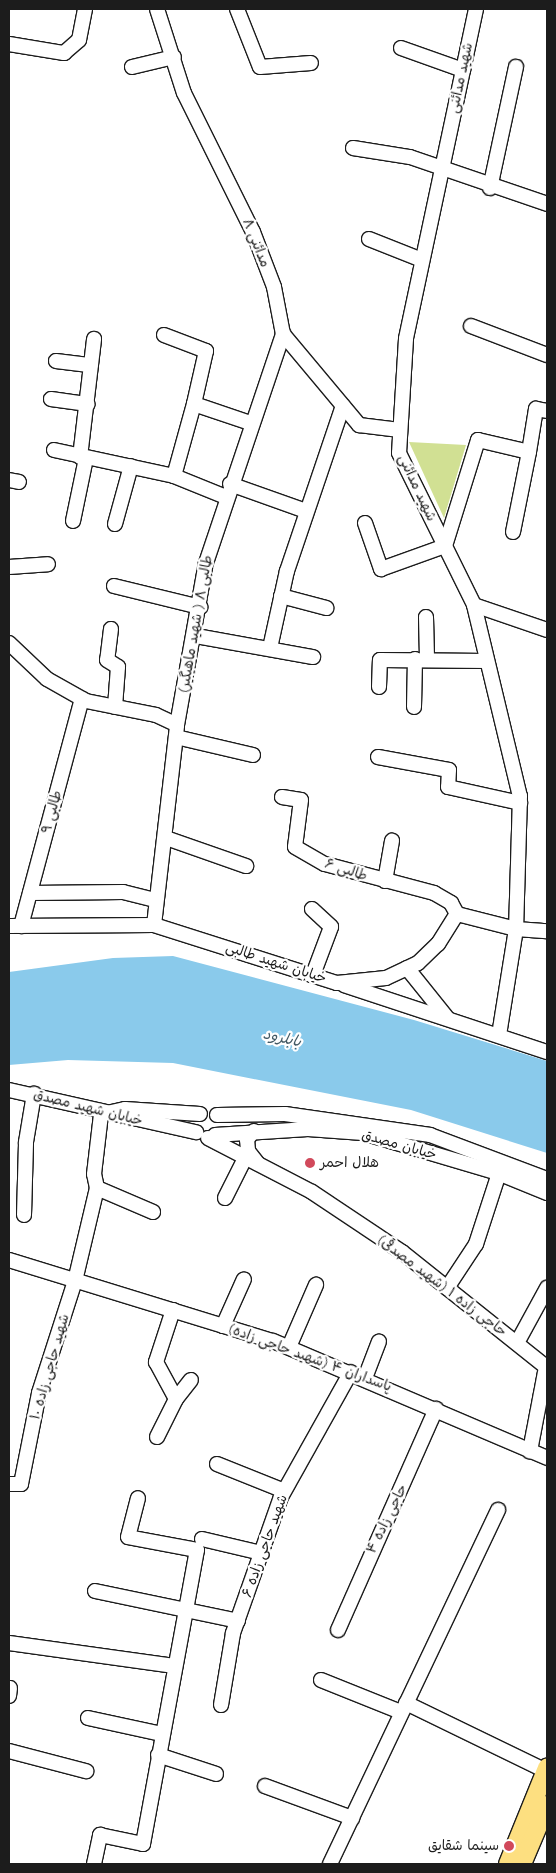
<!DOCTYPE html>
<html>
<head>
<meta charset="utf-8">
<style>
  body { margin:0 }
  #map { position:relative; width:556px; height:1873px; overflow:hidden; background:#fff; font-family:"Comic Neue","Playpen Sans Arabic",sans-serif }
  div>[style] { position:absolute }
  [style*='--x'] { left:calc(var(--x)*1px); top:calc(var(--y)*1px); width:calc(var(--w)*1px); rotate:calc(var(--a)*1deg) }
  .green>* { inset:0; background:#d1e093 }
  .water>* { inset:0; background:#8acaeb }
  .roads { filter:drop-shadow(1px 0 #1c1c1c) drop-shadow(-1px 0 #1c1c1c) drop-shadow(0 1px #1c1c1c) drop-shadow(0 -1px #1c1c1c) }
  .minor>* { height:14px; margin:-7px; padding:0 7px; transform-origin:7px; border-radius:7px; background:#fff }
  .major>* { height:18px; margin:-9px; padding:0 9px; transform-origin:9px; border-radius:9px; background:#fddf80 }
  .dots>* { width:14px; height:14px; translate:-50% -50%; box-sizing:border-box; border:2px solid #fff; border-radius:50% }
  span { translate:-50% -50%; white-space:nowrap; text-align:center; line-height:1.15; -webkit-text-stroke:4.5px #fff; paint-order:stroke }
  .street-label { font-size:14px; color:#1c1c1c }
  .poi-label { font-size:14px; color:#1c1c1c }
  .left { translate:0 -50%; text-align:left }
  .right { translate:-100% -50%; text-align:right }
  .water-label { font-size:15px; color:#425964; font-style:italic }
  .frame { position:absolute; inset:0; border:10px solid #1c1c1c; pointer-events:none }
</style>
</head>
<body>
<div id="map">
  <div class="green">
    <div style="clip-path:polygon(409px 442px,466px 445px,444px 518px)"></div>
  </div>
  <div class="water">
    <div style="clip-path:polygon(173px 956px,414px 1020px,547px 1061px,547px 1153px,411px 1110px,173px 1063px,68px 1060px,9px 1065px,9px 972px,113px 958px)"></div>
  </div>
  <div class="roads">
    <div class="minor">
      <div style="--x:157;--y:9;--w:88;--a:72.2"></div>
      <div style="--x:184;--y:93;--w:155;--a:63.6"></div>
      <div style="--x:253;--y:232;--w:59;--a:69.1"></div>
      <div style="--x:274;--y:287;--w:48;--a:79.2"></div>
      <div style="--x:283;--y:334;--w:119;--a:50.1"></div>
      <div style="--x:359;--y:425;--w:41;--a:7"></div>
      <div style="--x:237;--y:9;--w:62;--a:68.4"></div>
      <div style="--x:260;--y:67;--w:51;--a:-4.5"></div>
      <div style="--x:476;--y:9;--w:337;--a:102"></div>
      <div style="--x:406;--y:339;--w:114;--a:93.5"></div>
      <div style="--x:399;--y:453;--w:169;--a:63.7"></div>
      <div style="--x:474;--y:605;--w:196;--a:76.5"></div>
      <div style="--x:520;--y:796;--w:133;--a:91.7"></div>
      <div style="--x:516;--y:929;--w:107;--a:99.1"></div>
      <div style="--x:9;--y:44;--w:56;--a:9.3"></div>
      <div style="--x:64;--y:53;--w:20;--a:-41"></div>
      <div style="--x:79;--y:40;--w:32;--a:-79"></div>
      <div style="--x:401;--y:48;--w:66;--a:19.5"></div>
      <div style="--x:132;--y:67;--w:43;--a:-13.4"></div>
      <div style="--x:353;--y:148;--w:58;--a:9"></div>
      <div style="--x:410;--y:157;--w:145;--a:18.9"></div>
      <div style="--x:490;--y:188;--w:124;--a:-77.9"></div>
      <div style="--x:369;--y:239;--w:57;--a:21.6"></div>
      <div style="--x:471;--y:326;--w:81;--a:20.9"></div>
      <div style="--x:164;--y:335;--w:45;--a:20.9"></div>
      <div style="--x:206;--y:351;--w:54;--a:102.8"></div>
      <div style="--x:56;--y:361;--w:35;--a:7"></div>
      <div style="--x:51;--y:399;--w:37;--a:8"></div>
      <div style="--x:54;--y:450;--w:123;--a:12.2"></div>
      <div style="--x:174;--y:476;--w:56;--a:22"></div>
      <div style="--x:80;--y:457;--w:119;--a:-83.2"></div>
      <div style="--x:174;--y:476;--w:75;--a:-74.5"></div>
      <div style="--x:194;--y:404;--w:59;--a:18.7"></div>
      <div style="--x:9;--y:480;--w:10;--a:11"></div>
      <div style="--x:230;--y:484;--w:81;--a:19.6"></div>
      <div style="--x:73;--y:521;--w:64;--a:-78.3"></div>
      <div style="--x:365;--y:523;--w:49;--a:70.8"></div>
      <div style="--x:381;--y:569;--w:68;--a:-19.8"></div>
      <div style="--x:445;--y:546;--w:111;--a:-72.7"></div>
      <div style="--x:478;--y:440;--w:52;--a:13.2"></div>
      <div style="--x:529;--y:452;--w:44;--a:-80.8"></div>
      <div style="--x:536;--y:409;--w:11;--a:10"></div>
      <div style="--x:115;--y:524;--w:60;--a:-74.6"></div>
      <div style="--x:513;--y:532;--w:82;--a:-78.7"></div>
      <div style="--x:9;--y:567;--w:39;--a:-4"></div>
      <div style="--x:114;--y:586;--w:89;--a:13.7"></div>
      <div style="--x:281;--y:596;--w:47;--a:14.9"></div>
      <div style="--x:474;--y:605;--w:77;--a:18.9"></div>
      <div style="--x:426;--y:617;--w:42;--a:88.6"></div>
      <div style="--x:111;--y:629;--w:31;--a:97"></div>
      <div style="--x:107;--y:660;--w:13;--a:32"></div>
      <div style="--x:118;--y:667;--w:40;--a:94.3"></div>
      <div style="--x:196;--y:636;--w:119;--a:10.2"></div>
      <div style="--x:9;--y:643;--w:52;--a:43.5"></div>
      <div style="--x:47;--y:679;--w:45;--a:29.4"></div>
      <div style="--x:86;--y:701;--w:71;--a:11.3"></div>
      <div style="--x:156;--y:715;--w:23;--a:25"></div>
      <div style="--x:270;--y:648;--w:79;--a:-77.6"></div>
      <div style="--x:287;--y:571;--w:174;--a:-71.3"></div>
      <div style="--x:379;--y:687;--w:27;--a:-88"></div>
      <div style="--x:380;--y:660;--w:107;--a:0.5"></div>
      <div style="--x:414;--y:707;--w:48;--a:-88.8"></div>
      <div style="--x:176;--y:737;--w:79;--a:13.2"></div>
      <div style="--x:378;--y:757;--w:72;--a:10.4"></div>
      <div style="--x:449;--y:770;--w:17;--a:93"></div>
      <div style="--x:448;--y:787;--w:74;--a:12.5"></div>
      <div style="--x:282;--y:797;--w:19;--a:9"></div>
      <div style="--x:301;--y:800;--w:47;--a:97.3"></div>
      <div style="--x:295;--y:847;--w:34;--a:30"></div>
      <div style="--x:325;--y:864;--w:113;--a:14.9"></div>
      <div style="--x:434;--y:893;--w:20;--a:30"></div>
      <div style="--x:451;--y:903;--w:13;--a:61"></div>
      <div style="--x:166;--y:838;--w:85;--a:19.3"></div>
      <div style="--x:385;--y:881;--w:41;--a:-80.1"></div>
      <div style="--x:30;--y:893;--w:93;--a:-0.6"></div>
      <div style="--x:123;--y:892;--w:34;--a:14"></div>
      <div style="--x:312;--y:909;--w:26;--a:43"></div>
      <div style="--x:331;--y:927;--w:51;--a:110.6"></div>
      <div style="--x:154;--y:925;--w:201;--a:-83.4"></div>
      <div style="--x:177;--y:725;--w:165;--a:-79.9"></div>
      <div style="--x:206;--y:563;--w:242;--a:-71.4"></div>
      <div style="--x:9;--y:926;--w:145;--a:-0.4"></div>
      <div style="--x:154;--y:925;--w:192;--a:17.6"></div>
      <div style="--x:337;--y:983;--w:49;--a:-5.8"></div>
      <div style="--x:386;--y:978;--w:35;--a:-25"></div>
      <div style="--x:418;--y:963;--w:28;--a:-44"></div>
      <div style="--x:438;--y:944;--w:36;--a:-58"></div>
      <div style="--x:457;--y:914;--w:61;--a:14.3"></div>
      <div style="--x:516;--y:929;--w:31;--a:4"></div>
      <div style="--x:21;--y:926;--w:235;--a:-75"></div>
      <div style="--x:407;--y:968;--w:65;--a:51.2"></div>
      <div style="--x:344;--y:985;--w:214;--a:18.3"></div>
      <div style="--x:9;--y:1090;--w:192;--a:12.7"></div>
      <div style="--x:107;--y:1113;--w:18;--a:-13"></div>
      <div style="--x:125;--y:1109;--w:75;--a:3.8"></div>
      <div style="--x:217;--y:1115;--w:68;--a:-0.8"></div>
      <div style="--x:285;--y:1114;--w:147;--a:8.2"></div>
      <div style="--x:430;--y:1135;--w:125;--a:20.6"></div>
      <div style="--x:254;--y:1131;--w:11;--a:131"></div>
      <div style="--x:247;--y:1139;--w:12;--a:85"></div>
      <div style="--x:248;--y:1151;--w:16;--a:52"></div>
      <div style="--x:215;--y:1135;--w:93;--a:-3.7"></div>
      <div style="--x:308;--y:1129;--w:55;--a:4.2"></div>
      <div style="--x:363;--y:1133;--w:141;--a:16.5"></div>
      <div style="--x:498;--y:1173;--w:53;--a:22.2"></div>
      <div style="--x:208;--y:1138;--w:117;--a:27.4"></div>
      <div style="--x:312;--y:1192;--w:108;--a:33.7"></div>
      <div style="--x:402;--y:1252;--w:184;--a:38.6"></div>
      <div style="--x:546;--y:1367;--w:86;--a:100.8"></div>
      <div style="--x:97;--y:1188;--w:61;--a:23.2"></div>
      <div style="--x:225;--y:1198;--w:45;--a:-63.4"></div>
      <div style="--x:24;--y:1215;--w:73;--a:-88.4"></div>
      <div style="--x:26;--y:1142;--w:49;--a:-80.5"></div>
      <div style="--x:9;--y:1260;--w:276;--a:17.1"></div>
      <div style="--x:273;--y:1341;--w:298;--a:23.1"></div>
      <div style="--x:447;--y:1288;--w:53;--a:-56.6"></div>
      <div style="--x:476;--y:1244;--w:84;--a:-72"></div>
      <div style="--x:173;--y:1310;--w:55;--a:108.1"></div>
      <div style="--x:156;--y:1362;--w:42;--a:61.6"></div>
      <div style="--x:176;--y:1399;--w:24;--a:-52"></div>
      <div style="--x:223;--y:1326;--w:51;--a:-65.9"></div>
      <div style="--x:517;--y:1343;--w:63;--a:-61.4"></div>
      <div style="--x:289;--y:1347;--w:68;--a:-66.5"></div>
      <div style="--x:365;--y:1378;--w:39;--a:-69"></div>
      <div style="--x:157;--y:1437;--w:42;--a:-63.4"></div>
      <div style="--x:217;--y:1464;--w:72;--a:21.9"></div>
      <div style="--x:9;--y:1484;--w:12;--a:0"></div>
      <div style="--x:21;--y:1484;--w:93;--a:-78.8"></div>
      <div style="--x:39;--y:1393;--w:118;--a:-72.2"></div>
      <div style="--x:75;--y:1281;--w:96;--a:-76.7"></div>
      <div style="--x:97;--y:1188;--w:14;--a:-102"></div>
      <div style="--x:94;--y:1174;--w:60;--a:-83.3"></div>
      <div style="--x:202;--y:1539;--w:61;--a:13.3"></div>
      <div style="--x:95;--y:1591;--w:146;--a:11.8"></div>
      <div style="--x:338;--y:1630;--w:242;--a:-66.1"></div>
      <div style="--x:9;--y:1643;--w:167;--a:7.9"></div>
      <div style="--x:321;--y:1680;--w:86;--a:21.8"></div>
      <div style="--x:9;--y:1696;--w:8;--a:-83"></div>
      <div style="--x:406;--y:1703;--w:156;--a:25.9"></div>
      <div style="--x:221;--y:1705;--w:73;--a:-80.5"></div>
      <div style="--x:233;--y:1633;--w:144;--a:-70.6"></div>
      <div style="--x:281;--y:1497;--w:143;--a:-60.8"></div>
      <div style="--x:88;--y:1718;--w:76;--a:12.2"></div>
      <div style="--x:9;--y:1751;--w:80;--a:14.6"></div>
      <div style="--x:158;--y:1755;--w:61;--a:18.1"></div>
      <div style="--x:265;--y:1786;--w:93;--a:20.2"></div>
      <div style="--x:94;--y:1864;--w:30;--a:-78"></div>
      <div style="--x:100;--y:1835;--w:44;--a:11.8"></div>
      <div style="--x:143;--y:1844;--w:299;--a:-79.6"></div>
      <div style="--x:197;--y:1550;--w:70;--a:-169.3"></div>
      <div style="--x:128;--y:1537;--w:40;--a:-75.6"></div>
      <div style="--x:330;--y:1864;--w:392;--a:-64.6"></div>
    </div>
    <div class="major">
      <div style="--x:508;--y:1864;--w:104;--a:-67.9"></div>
      <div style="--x:522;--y:1864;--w:64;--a:-67"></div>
    </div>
  </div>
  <div class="dots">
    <div style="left:310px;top:1163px;background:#d1495b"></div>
    <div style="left:509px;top:1846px;background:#d1495b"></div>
  </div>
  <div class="street-label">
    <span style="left:461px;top:78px;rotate:-78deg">شهید مدائنی</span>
    <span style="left:256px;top:243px;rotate:68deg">مدائنی ۸</span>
    <span style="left:417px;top:488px;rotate:65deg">شهید مدائنی</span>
    <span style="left:196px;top:624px;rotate:-80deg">طالبی ۸ ( شهید ماهیگیر)</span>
    <span style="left:52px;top:812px;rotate:-75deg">طالبی ۹</span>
    <span style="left:346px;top:870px;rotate:18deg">طالبی ۶</span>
    <span style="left:276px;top:963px;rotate:18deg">خیابان شهید طالبی</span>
    <span style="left:88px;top:1108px;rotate:14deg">خیابان شهید مصدق</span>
    <span style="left:399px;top:1145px;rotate:16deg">خیابان مصدق</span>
    <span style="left:442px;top:1286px;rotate:37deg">حاجی زاده ۱ (شهید مصدقی)</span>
    <span style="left:310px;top:1358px;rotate:20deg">پاسداران ۴ (شهید حاجی زاده)</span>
    <span style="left:50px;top:1367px;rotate:-74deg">شهید حاجی زاده ۱۰</span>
    <span style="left:387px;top:1519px;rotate:-64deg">حاجی زاده ۴</span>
    <span style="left:265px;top:1546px;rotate:-70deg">شهید حاجی زاده ۶</span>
  </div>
  <div class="poi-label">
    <span class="left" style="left:320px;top:1163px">هلال احمر</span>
    <span class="right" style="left:499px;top:1846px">سینما شقایق</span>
  </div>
  <div class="water-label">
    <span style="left:282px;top:1038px;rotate:13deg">بابلرود</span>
  </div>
  <div class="frame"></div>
</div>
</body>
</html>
